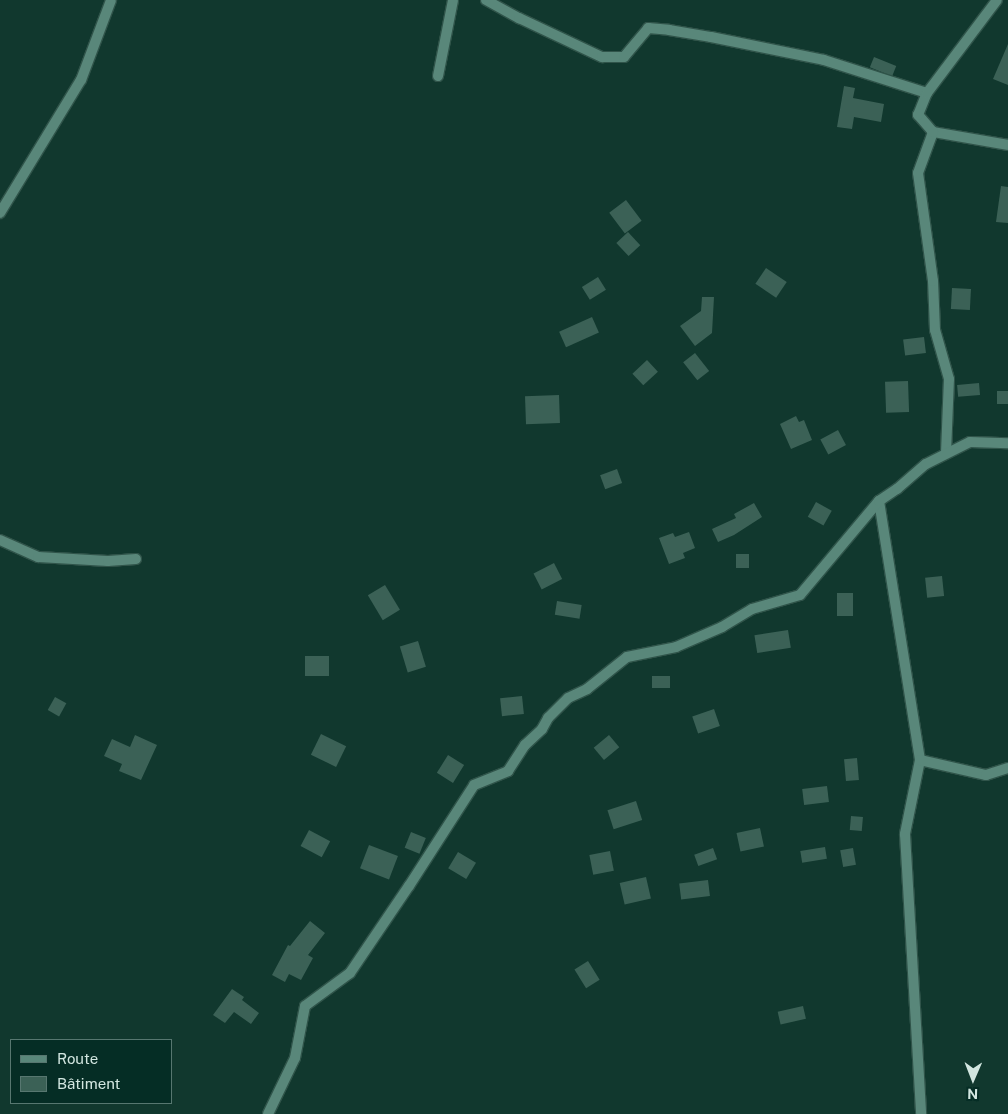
<!DOCTYPE html>
<html>
<head>
<meta charset="utf-8">
<style>
  body { margin:0 }
  #map { position:relative; width:1008px; height:1114px; overflow:hidden; background:#11382e; font-family:"Public Sans",sans-serif }
  div>[style] { position:absolute }
  [style*='--x'] { left:calc(var(--x)*1px); top:calc(var(--y)*1px); width:calc(var(--w)*1px); rotate:calc(var(--a)*1deg) }
  .building>* { inset:0; background:#3b6156; transform-origin:0 0 }
  .roads { filter:drop-shadow(1px 0 #30544a) drop-shadow(-1px 0 #30544a) drop-shadow(0 1px #30544a) drop-shadow(0 -1px #30544a) }
  .street>* { height:10px; margin:-5px; padding:0 5px; transform-origin:5px; border-radius:5px; background:#59877a }
  span { translate:-50% -50%; white-space:nowrap; text-align:center; line-height:1.15; -webkit-text-stroke:5px #052d25; paint-order:stroke }
  .legend { position:absolute; left:10px; top:1039px; width:162px; height:65px; box-sizing:border-box; background:#052d25; border:1px solid #577770; margin:0; padding:6px 9px; list-style:none; font-size:15px; color:#d2e6e0 }
  .legend li { display:flex; align-items:center; gap:10px; height:25px }
  .legend b { width:25px; border:1px solid #577770 }
  .north { position:absolute; left:948px; top:1054px; width:50px; height:50px; -webkit-text-stroke:4px #052d25; paint-order:stroke; rotate:181deg; font-size:14px; font-weight:700; line-height:20px; text-align:center; color:#d2e6e0 }
  .north::after { content:''; display:block; margin:auto; width:18px; height:22px; background:#d2e6e0; clip-path:polygon(50% 0,100% 100%,50% 72%,0 100%) }
</style>
</head>
<body>
<div id="map">
  <div class="building">
    <div style="clip-path:polygon(1008px 44px,1008px 85px,993px 79px)"></div>
    <div style="left:874px;top:57px;width:24px;height:11px;rotate:22deg"></div>
    <div style="clip-path:polygon(844px 86px,855px 88px,853px 98px,884px 104px,881px 122px,854px 117px,852px 129px,837px 127px)"></div>
    <div style="clip-path:polygon(1001px 186px,1008px 187px,1008px 223px,996px 222px)"></div>
    <div style="left:626px;top:200px;width:26px;height:21px;rotate:53deg"></div>
    <div style="left:628px;top:232px;width:18px;height:16px;rotate:47deg"></div>
    <div style="left:766px;top:268px;width:25px;height:19px;rotate:34deg"></div>
    <div style="left:598px;top:277px;width:15px;height:19px;rotate:58deg"></div>
    <div style="left:952px;top:288px;width:19px;height:21px;rotate:3deg"></div>
    <div style="clip-path:polygon(702px 297px,714px 297px,712px 333px,695px 346px,680px 326px,701px 311px)"></div>
    <div style="left:592px;top:317px;width:17px;height:36px;rotate:66deg"></div>
    <div style="left:924px;top:337px;width:16px;height:21px;rotate:83deg"></div>
    <div style="left:695px;top:353px;width:23px;height:15px;rotate:52deg"></div>
    <div style="left:647px;top:360px;width:16px;height:20px;rotate:47deg"></div>
    <div style="left:908px;top:381px;width:31px;height:23px;rotate:88deg"></div>
    <div style="left:979px;top:383px;width:12px;height:22px;rotate:85deg"></div>
    <div style="left:997px;top:391px;width:11px;height:13px"></div>
    <div style="left:559px;top:395px;width:28px;height:34px;rotate:88deg"></div>
    <div style="clip-path:polygon(796px 416px,799px 422px,804px 420px,812px 440px,791px 449px,780px 424px)"></div>
    <div style="left:838px;top:430px;width:17px;height:20px;rotate:62deg"></div>
    <div style="left:617px;top:469px;width:15px;height:18px;rotate:70deg"></div>
    <div style="left:816px;top:502px;width:18px;height:17px;rotate:29deg"></div>
    <div style="clip-path:polygon(754px 503px,762px 517px,734px 535px,718px 542px,712px 529px,736px 518px,734px 514px)"></div>
    <div style="clip-path:polygon(689px 532px,695px 548px,683px 553px,685px 558px,669px 564px,659px 538px,673px 533px,675px 537px)"></div>
    <div style="left:736px;top:554px;width:13px;height:14px"></div>
    <div style="left:554px;top:563px;width:18px;height:23px;rotate:63deg"></div>
    <div style="left:942px;top:576px;width:20px;height:17px;rotate:84deg"></div>
    <div style="left:385px;top:585px;width:29px;height:20px;rotate:59deg"></div>
    <div style="left:837px;top:593px;width:16px;height:23px"></div>
    <div style="left:557px;top:601px;width:25px;height:14px;rotate:9deg"></div>
    <div style="left:788px;top:630px;width:18px;height:34px;rotate:81deg"></div>
    <div style="left:418px;top:641px;width:27px;height:19px;rotate:73deg"></div>
    <div style="left:305px;top:656px;width:24px;height:20px"></div>
    <div style="left:652px;top:676px;width:18px;height:12px"></div>
    <div style="left:522px;top:696px;width:18px;height:22px;rotate:84deg"></div>
    <div style="left:55px;top:697px;width:13px;height:15px;rotate:29deg"></div>
    <div style="left:714px;top:709px;width:18px;height:23px;rotate:71deg"></div>
    <div style="left:321px;top:734px;width:28px;height:23px;rotate:26deg"></div>
    <div style="clip-path:polygon(135px 735px,157px 745px,141px 780px,119px 771px,122px 764px,104px 756px,112px 739px,130px 747px)"></div>
    <div style="left:609px;top:735px;width:16px;height:20px;rotate:50deg"></div>
    <div style="left:448px;top:755px;width:19px;height:21px;rotate:32deg"></div>
    <div style="left:857px;top:758px;width:22px;height:13px;rotate:85deg"></div>
    <div style="left:827px;top:786px;width:16px;height:25px;rotate:83deg"></div>
    <div style="left:636px;top:801px;width:20px;height:30px;rotate:72deg"></div>
    <div style="left:851px;top:816px;width:12px;height:14px;rotate:5deg"></div>
    <div style="left:760px;top:828px;width:19px;height:24px;rotate:78deg"></div>
    <div style="left:309px;top:830px;width:24px;height:18px;rotate:28deg"></div>
    <div style="left:411px;top:832px;width:16px;height:17px;rotate:22deg"></div>
    <div style="left:369px;top:845px;width:31px;height:25px;rotate:21deg"></div>
    <div style="left:825px;top:847px;width:12px;height:25px;rotate:81deg"></div>
    <div style="left:713px;top:848px;width:12px;height:20px;rotate:70deg"></div>
    <div style="left:853px;top:848px;width:17px;height:13px;rotate:80deg"></div>
    <div style="left:610px;top:851px;width:20px;height:21px;rotate:79deg"></div>
    <div style="left:458px;top:852px;width:21px;height:19px;rotate:31deg"></div>
    <div style="left:646px;top:877px;width:22px;height:27px;rotate:77deg"></div>
    <div style="left:708px;top:880px;width:16px;height:29px;rotate:83deg"></div>
    <div style="clip-path:polygon(310px 921px,325px 933px,308px 955px,313px 958px,301px 980px,289px 974px,285px 982px,272px 975px,288px 945px,290px 946px)"></div>
    <div style="left:588px;top:961px;width:22px;height:16px;rotate:58deg"></div>
    <div style="clip-path:polygon(232px 989px,244px 997px,242px 1000px,259px 1013px,251px 1024px,234px 1012px,225px 1023px,213px 1015px)"></div>
    <div style="left:803px;top:1006px;width:13px;height:26px;rotate:77deg"></div>
  </div>
  <div class="roads">
    <div class="street">
      <div style="--x:486;--y:0;--w:38;--a:29"></div>
      <div style="--x:519;--y:18;--w:92;--a:25.2"></div>
      <div style="--x:602;--y:57;--w:22;--a:0"></div>
      <div style="--x:624;--y:57;--w:38;--a:-50"></div>
      <div style="--x:648;--y:28;--w:21;--a:5"></div>
      <div style="--x:669;--y:30;--w:43;--a:9.5"></div>
      <div style="--x:711;--y:37;--w:115;--a:11.5"></div>
      <div style="--x:824;--y:60;--w:108;--a:17.8"></div>
      <div style="--x:438;--y:76;--w:77;--a:-78.8"></div>
      <div style="--x:933;--y:132;--w:76;--a:9.8"></div>
      <div style="--x:0;--y:213;--w:156;--a:-58.7"></div>
      <div style="--x:81;--y:80;--w:85;--a:-69.4"></div>
      <div style="--x:946;--y:453;--w:74;--a:-87.7"></div>
      <div style="--x:949;--y:379;--w:51;--a:-105.9"></div>
      <div style="--x:935;--y:330;--w:49;--a:-92.3"></div>
      <div style="--x:933;--y:281;--w:109;--a:-97.9"></div>
      <div style="--x:918;--y:173;--w:44;--a:-69.9"></div>
      <div style="--x:933;--y:132;--w:23;--a:-131"></div>
      <div style="--x:918;--y:115;--w:24;--a:-68"></div>
      <div style="--x:927;--y:93;--w:116;--a:-53"></div>
      <div style="--x:879;--y:501;--w:262;--a:81"></div>
      <div style="--x:920;--y:760;--w:76;--a:101.5"></div>
      <div style="--x:905;--y:834;--w:280;--a:86.7"></div>
      <div style="--x:0;--y:540;--w:42;--a:24.1"></div>
      <div style="--x:38;--y:557;--w:70;--a:3.3"></div>
      <div style="--x:108;--y:561;--w:28;--a:-4"></div>
      <div style="--x:920;--y:760;--w:68;--a:12.8"></div>
      <div style="--x:986;--y:775;--w:23;--a:-18"></div>
      <div style="--x:268;--y:1114;--w:62;--a:-64.3"></div>
      <div style="--x:295;--y:1058;--w:53;--a:-79.1"></div>
      <div style="--x:305;--y:1006;--w:56;--a:-36.3"></div>
      <div style="--x:350;--y:973;--w:105;--a:-55.9"></div>
      <div style="--x:409;--y:886;--w:120;--a:-57.2"></div>
      <div style="--x:474;--y:785;--w:37;--a:-22"></div>
      <div style="--x:508;--y:771;--w:31;--a:-57"></div>
      <div style="--x:525;--y:745;--w:23;--a:-43"></div>
      <div style="--x:542;--y:729;--w:13;--a:-61"></div>
      <div style="--x:548;--y:718;--w:28;--a:-45"></div>
      <div style="--x:568;--y:698;--w:21;--a:-25"></div>
      <div style="--x:587;--y:689;--w:51;--a:-38.7"></div>
      <div style="--x:627;--y:657;--w:50;--a:-11.5"></div>
      <div style="--x:676;--y:647;--w:50;--a:-23.5"></div>
      <div style="--x:722;--y:627;--w:35;--a:-31"></div>
      <div style="--x:752;--y:609;--w:50;--a:-16.3"></div>
      <div style="--x:800;--y:595;--w:123;--a:-50"></div>
      <div style="--x:879;--y:501;--w:22;--a:-34"></div>
      <div style="--x:897;--y:489;--w:38;--a:-41"></div>
      <div style="--x:926;--y:464;--w:49;--a:-26.6"></div>
      <div style="--x:970;--y:442;--w:38;--a:2"></div>
    </div>
  </div>
  <ul class="legend">
  <li><b style="height:6px;background:#59877a"></b>Route</li>
  <li><b style="height:14px;background:#3b6156"></b>Bâtiment</li>
  </ul>
  <div class="north">N</div>
</div>
</body>
</html>
